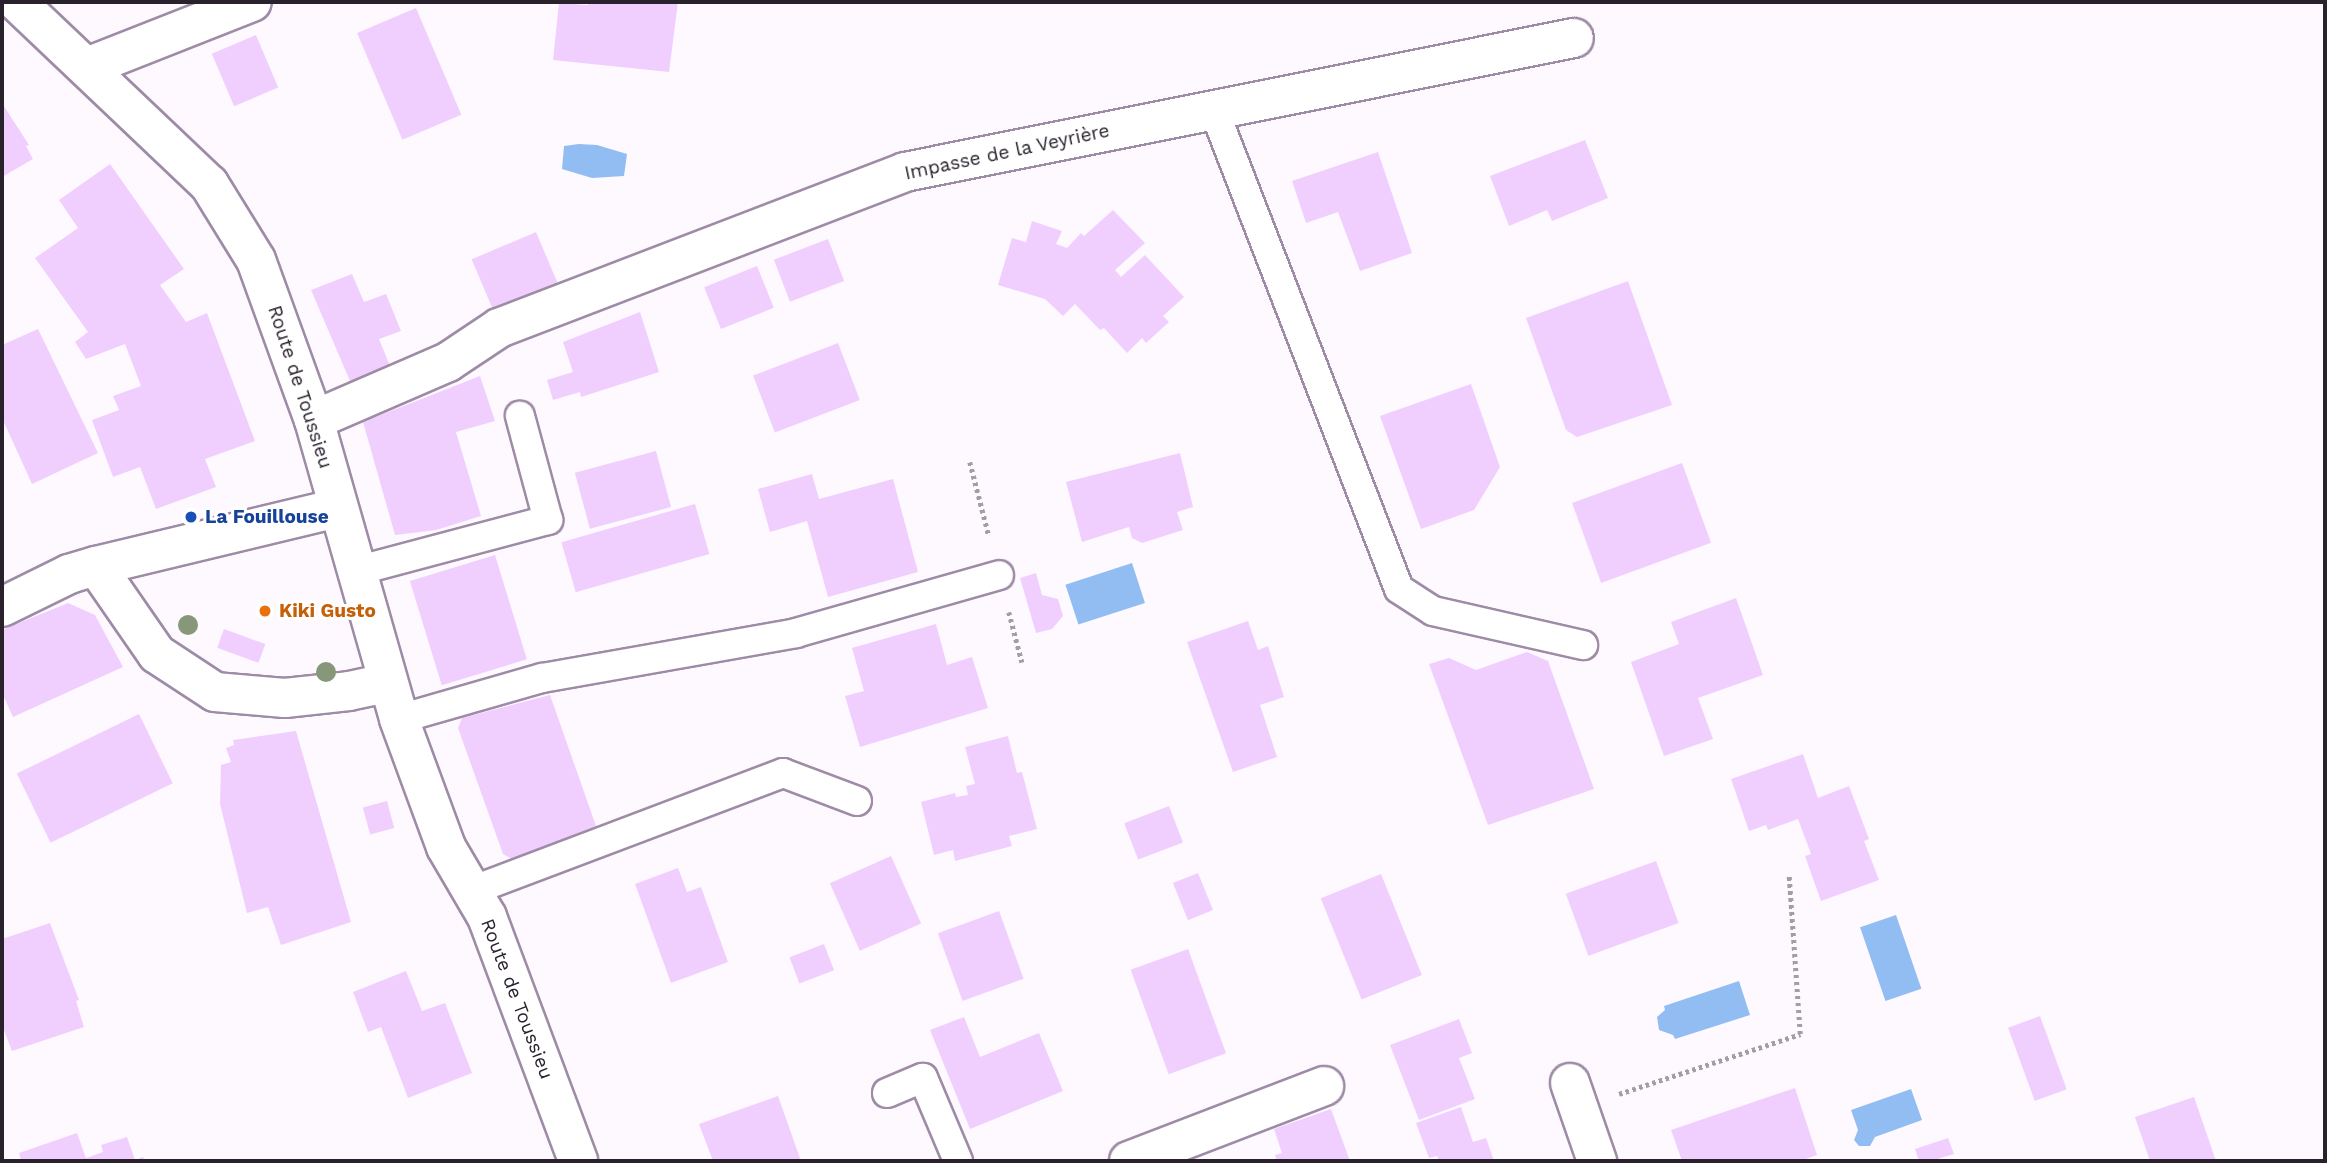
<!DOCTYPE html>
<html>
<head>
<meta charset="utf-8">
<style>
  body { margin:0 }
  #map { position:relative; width:2327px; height:1163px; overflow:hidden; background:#fdf9ff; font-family:"Work Sans",sans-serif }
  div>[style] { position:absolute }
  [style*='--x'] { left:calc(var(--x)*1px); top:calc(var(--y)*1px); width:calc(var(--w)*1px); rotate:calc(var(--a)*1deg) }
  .water>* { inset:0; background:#92bdf3; transform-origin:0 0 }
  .building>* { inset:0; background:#f0cffe; transform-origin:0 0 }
  .path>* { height:4.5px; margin-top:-2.25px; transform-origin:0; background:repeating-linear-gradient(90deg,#a39ea5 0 3.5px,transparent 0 7px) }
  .roads { filter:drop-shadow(2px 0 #9e8ba6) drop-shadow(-2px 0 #9e8ba6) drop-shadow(0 2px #9e8ba6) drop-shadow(0 -2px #9e8ba6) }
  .service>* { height:28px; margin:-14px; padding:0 14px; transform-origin:14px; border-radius:14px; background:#fff }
  .minor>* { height:38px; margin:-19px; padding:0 19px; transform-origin:19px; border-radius:19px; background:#fff }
  .trees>* { width:20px; height:20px; margin:-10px; border-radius:50%; background:#869879 }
  .dots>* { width:19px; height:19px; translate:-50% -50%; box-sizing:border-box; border:4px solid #fff; border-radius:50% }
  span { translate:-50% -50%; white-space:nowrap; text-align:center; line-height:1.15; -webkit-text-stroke:6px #fff; paint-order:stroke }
  .street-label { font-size:19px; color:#29222c }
  .transit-label { font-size:19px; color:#164399; font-weight:700 }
  .left { translate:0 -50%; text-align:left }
  .food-label { font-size:19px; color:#c56008; font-weight:700 }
  .frame { position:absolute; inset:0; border:4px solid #29222c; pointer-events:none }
</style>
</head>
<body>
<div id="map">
  <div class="water">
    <div style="clip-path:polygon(579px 144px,597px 145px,627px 154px,624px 176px,592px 178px,562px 169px,564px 146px)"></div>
    <div style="left:1132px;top:563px;width:42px;height:70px;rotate:72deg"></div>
    <div style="left:1896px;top:915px;width:78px;height:38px;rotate:71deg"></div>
    <div style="clip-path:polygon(1739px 981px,1750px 1015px,1675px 1039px,1673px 1035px,1659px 1030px,1657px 1017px,1665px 1010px,1664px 1006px)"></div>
    <div style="clip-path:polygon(1911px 1089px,1922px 1120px,1875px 1137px,1870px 1146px,1859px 1146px,1854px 1140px,1858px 1130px,1851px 1110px)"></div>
  </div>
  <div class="building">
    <div style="clip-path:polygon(588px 2px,678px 2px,669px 72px,553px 60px,559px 3px,588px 5px)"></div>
    <div style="left:416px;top:8px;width:116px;height:64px;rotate:67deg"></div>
    <div style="left:256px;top:35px;width:57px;height:48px;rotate:67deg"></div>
    <div style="clip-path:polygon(2px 103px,29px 145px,26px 146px,33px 159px,2px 177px)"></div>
    <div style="clip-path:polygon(1585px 140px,1608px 198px,1552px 221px,1547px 210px,1509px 226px,1490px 176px)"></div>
    <div style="clip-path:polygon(1378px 152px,1412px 253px,1360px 271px,1338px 212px,1306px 223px,1292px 181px)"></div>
    <div style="clip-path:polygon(110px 164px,184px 269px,160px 285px,186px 322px,207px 313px,255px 441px,205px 459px,216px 487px,156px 509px,140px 467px,113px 477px,92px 420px,119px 410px,113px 396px,141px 386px,125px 344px,86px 359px,75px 342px,88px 332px,35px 258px,78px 228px,59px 200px)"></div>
    <div style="clip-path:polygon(1113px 210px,1145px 243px,1115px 270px,1121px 277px,1145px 255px,1184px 297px,1163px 316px,1169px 322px,1146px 343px,1142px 338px,1127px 353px,1104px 328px,1100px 330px,1075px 304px,1063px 316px,1045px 299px,998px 285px,1012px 238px,1026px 242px,1032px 221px,1062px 231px,1056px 244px,1067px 248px,1081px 233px,1084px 236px)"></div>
    <div style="left:536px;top:232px;width:60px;height:70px;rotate:67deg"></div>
    <div style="left:828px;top:239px;width:45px;height:58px;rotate:69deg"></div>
    <div style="left:757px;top:266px;width:45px;height:57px;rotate:68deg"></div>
    <div style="clip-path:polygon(352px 274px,364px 302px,386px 294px,401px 331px,379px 339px,392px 371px,353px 388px,311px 290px)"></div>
    <div style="clip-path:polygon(1628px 281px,1672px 405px,1577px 437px,1566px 430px,1526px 318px)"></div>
    <div style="clip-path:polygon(640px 312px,659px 372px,581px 397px,580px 392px,553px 400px,547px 380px,573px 372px,563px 342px)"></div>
    <div style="clip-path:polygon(38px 329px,98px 453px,32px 484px,2px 418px,2px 345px)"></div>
    <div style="left:838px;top:343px;width:61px;height:91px;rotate:69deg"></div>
    <div style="clip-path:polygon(480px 376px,495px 421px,456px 432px,481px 516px,436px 530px,395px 535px,363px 422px)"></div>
    <div style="clip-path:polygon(1471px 384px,1500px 467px,1474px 510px,1421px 529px,1380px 416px)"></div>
    <div style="left:656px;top:451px;width:58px;height:84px;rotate:75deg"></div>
    <div style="clip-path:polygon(1180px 453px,1193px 507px,1177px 512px,1183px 530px,1142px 543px,1132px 538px,1129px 527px,1082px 542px,1066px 482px)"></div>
    <div style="left:1682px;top:463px;width:85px;height:117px;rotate:70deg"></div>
    <div style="clip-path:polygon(812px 474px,819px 499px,893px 479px,918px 572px,828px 597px,807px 521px,770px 532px,758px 489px)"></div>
    <div style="left:695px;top:504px;width:52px;height:139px;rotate:74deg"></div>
    <div style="left:495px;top:555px;width:109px;height:89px;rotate:73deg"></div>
    <div style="clip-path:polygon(1036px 573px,1042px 595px,1058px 599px,1063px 616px,1052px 629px,1036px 633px,1020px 578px)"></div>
    <div style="clip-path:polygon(1736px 598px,1763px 675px,1698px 698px,1713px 739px,1664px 756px,1631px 662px,1679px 644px,1671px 622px)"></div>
    <div style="clip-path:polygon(68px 603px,95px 615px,123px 667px,13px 717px,2px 693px,2px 630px)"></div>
    <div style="clip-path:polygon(1248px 621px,1258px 650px,1268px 646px,1284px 697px,1260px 705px,1277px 757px,1233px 772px,1187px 642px)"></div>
    <div style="clip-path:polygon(936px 624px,947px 665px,972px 657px,988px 708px,860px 747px,845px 696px,864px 691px,852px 648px)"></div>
    <div style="left:224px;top:629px;width:44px;height:20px;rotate:20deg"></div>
    <div style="clip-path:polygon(1527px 652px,1548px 661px,1594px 789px,1488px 825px,1429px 664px,1449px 658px,1476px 670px)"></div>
    <div style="clip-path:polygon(550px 695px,596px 826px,512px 859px,503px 854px,458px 728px,462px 718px)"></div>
    <div style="left:139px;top:714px;width:77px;height:136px;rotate:64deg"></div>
    <div style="clip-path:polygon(296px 731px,351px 922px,281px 945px,268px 907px,247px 913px,220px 804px,221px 765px,231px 762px,226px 748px,234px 745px,233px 740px)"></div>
    <div style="clip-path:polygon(1008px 736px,1017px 773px,1022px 772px,1037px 829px,1009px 836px,1012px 846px,955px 861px,953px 850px,934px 855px,921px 802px,955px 793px,956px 797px,968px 795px,966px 786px,975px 784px,965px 747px)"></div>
    <div style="clip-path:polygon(1803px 754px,1818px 798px,1849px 786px,1869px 839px,1864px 841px,1879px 880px,1821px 901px,1805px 856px,1811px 854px,1798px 819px,1768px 830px,1766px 825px,1749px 831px,1731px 779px)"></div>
    <div style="left:387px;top:801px;width:28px;height:25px;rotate:75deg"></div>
    <div style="left:1169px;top:806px;width:39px;height:48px;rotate:69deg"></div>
    <div style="left:891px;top:856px;width:74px;height:67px;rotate:66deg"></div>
    <div style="left:1656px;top:861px;width:66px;height:96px;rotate:70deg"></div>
    <div style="clip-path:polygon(678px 868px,687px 892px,701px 887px,728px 962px,671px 983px,635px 884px)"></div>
    <div style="left:1198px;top:873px;width:40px;height:27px;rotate:68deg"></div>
    <div style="left:1381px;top:874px;width:109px;height:65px;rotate:68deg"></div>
    <div style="left:999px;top:911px;width:72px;height:65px;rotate:70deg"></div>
    <div style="clip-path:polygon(50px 923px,79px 1000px,76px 1001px,84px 1027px,12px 1051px,2px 1025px,2px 939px)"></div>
    <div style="left:824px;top:944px;width:28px;height:37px;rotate:69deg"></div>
    <div style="left:1188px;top:949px;width:111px;height:61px;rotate:70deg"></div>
    <div style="clip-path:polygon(406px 971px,422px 1011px,445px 1003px,472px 1073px,408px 1098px,381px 1027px,368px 1032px,353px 992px)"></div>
    <div style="left:2040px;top:1016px;width:78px;height:34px;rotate:70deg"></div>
    <div style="clip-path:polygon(964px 1017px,980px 1057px,1039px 1033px,1063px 1091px,970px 1129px,930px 1030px)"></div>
    <div style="clip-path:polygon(1459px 1019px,1472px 1053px,1459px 1058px,1475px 1099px,1419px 1120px,1390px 1045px)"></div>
    <div style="clip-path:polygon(1795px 1088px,1817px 1155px,1800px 1161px,1682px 1161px,1671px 1130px)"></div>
    <div style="clip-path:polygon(778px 1096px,801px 1161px,713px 1161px,699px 1124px)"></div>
    <div style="clip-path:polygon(2194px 1097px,2216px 1161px,2150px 1161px,2135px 1117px)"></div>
    <div style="clip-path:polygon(1461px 1107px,1473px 1142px,1486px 1138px,1494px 1161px,1439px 1161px,1437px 1156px,1429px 1158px,1416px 1123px)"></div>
    <div style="clip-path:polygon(1331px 1109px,1350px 1161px,1277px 1161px,1275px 1155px,1282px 1153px,1274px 1129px)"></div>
    <div style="clip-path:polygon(77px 1133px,86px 1158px,103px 1152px,101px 1145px,127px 1137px,135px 1160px,143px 1157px,145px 1161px,21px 1161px,19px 1153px)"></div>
    <div style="clip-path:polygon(1948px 1138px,1954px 1154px,1931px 1161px,1919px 1161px,1915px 1149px)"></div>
  </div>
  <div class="path">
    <div style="--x:970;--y:462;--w:76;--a:75.6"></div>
    <div style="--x:1009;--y:612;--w:52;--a:75.4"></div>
    <div style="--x:1619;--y:1094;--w:191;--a:-18.3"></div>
    <div style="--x:1800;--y:1034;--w:158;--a:-94"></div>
  </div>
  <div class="roads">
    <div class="service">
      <div style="--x:1214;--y:110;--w:513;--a:68.88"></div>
      <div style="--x:1399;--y:589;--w:40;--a:32.9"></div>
      <div style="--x:1433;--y:611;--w:154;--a:12.8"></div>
      <div style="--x:356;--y:571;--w:199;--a:-14.9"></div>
      <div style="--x:548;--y:520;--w:108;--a:-105.1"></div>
      <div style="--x:399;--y:719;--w:149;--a:-16"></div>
      <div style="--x:542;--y:678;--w:258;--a:-10"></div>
      <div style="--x:796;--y:633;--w:211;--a:-15.9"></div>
      <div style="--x:471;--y:891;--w:334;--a:-20.7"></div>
      <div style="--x:783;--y:773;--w:79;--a:20.7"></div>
      <div style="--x:887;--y:1093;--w:39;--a:-23"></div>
      <div style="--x:923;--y:1078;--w:90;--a:67.1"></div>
    </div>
    <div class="minor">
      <div style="--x:17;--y:2;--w:265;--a:43.5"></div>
      <div style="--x:209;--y:184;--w:89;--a:58.3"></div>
      <div style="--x:256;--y:260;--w:170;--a:70.1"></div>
      <div style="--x:314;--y:420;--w:311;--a:74.1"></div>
      <div style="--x:399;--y:719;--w:136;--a:69.8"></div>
      <div style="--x:446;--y:847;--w:81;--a:59.6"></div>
      <div style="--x:487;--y:917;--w:260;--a:69.5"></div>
      <div style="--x:87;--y:67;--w:177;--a:-21.5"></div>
      <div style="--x:314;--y:420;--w:146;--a:-23.4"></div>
      <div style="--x:448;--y:362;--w:61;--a:-33.7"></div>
      <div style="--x:499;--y:328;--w:435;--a:-21"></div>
      <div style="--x:905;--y:172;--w:682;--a:-11.33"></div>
      <div style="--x:96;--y:566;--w:107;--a:55.3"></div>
      <div style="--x:157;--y:654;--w:69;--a:33.2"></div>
      <div style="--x:215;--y:692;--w:70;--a:4.9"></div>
      <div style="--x:285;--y:698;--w:64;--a:-6.2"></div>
      <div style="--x:349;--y:691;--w:39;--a:-12"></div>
      <div style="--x:2;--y:607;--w:75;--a:-26.2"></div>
      <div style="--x:69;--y:574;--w:28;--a:-17"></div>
      <div style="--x:96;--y:566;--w:249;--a:-13.5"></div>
      <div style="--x:1570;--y:1083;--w:83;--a:70.9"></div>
      <div style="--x:1129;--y:1161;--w:209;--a:-21"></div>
    </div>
  </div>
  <div class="trees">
    <div style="left:188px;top:625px"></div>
    <div style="left:326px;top:672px"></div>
  </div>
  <div class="dots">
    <div style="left:191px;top:517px;background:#1a4fb4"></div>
    <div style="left:265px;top:611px;background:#e8710a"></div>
  </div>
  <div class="street-label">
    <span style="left:1007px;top:152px;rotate:-12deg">Impasse de la Veyrière</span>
    <span style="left:300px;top:387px;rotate:72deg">Route de Toussieu</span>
    <span style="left:517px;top:999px;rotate:69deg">Route de Toussieu</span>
  </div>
  <div class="transit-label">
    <span class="left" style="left:205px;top:517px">La Fouillouse</span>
  </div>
  <div class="food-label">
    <span class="left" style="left:279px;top:611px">Kiki Gusto</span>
  </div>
  <div class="frame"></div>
</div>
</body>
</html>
